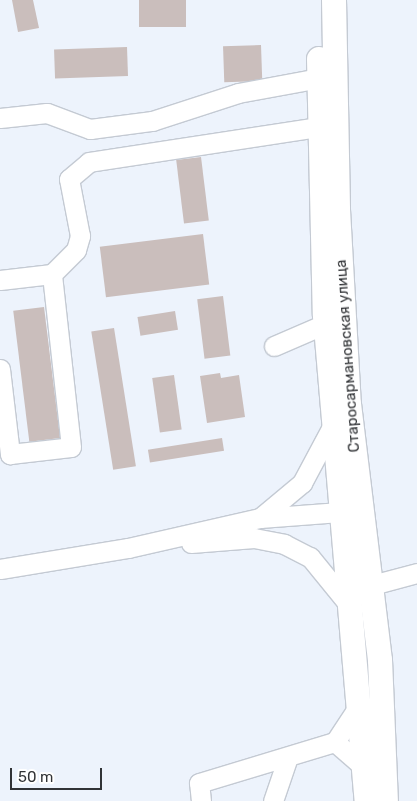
<!DOCTYPE html>
<html>
<head>
<meta charset="utf-8">
<style>
  body { margin:0 }
  #map { position:relative; width:417px; height:801px; overflow:hidden; background:#edf3fc; font-family:Rubik,sans-serif }
  div>[style] { position:absolute }
  [style*='--x'] { left:calc(var(--x)*1px); top:calc(var(--y)*1px); width:calc(var(--w)*1px); rotate:calc(var(--a)*1deg) }
  .building>* { inset:0; background:#cabebc; transform-origin:0 0 }
  .roads { filter:drop-shadow(1px 0 #c4cad3) drop-shadow(-1px 0 #c4cad3) drop-shadow(0 1px #c4cad3) drop-shadow(0 -1px #c4cad3) }
  .minor>* { height:19px; margin:-9.5px; padding:0 9.5px; transform-origin:9.5px; border-radius:9.5px; background:#fff }
  .major>* { height:24px; margin:-12px; padding:0 12px; transform-origin:12px; border-radius:12px; background:#fff }
  span { translate:-50% -50%; white-space:nowrap; text-align:center; line-height:1.15; -webkit-text-stroke:4px #fff; paint-order:stroke }
  .street-label { font-size:15px; color:#313336 }
  .scale { position:absolute; left:10px; top:768px; width:92px; height:22px; box-sizing:border-box; border:2px solid #313336; border-top:0; padding-left:6px; font-size:15px; line-height:18px; white-space:nowrap; color:#313336; -webkit-text-stroke:4px #fff; paint-order:stroke }
</style>
</head>
<body>
<div id="map">
  <div class="building">
    <div style="clip-path:polygon(12px 0,33px 0,39px 28px,18px 32px)"></div>
    <div style="left:139px;top:0;width:47px;height:27px"></div>
    <div style="left:261px;top:45px;width:36px;height:38px;rotate:88deg"></div>
    <div style="left:127px;top:47px;width:29px;height:73px;rotate:88deg"></div>
    <div style="left:201px;top:157px;width:64px;height:25px;rotate:83deg"></div>
    <div style="left:203px;top:234px;width:51px;height:104px;rotate:83deg"></div>
    <div style="left:223px;top:296px;width:60px;height:26px;rotate:83deg"></div>
    <div style="left:44px;top:307px;width:132px;height:31px;rotate:83deg"></div>
    <div style="left:175px;top:311px;width:19px;height:38px;rotate:81deg"></div>
    <div style="left:114px;top:328px;width:140px;height:23px;rotate:81deg"></div>
    <div style="clip-path:polygon(220px 373px,221px 378px,239px 375px,245px 417px,207px 423px,200px 376px)"></div>
    <div style="left:174px;top:375px;width:55px;height:22px;rotate:82deg"></div>
    <div style="left:222px;top:438px;width:13px;height:75px;rotate:81deg"></div>
  </div>
  <div class="roads">
    <div class="minor">
      <div style="--x:0;--y:118;--w:47;--a:-6.1"></div>
      <div style="--x:47;--y:113;--w:46;--a:20.4"></div>
      <div style="--x:90;--y:129;--w:63;--a:-7.4"></div>
      <div style="--x:152;--y:121;--w:90;--a:-18"></div>
      <div style="--x:238;--y:93;--w:82;--a:-10.5"></div>
      <div style="--x:0;--y:280;--w:52;--a:-6.6"></div>
      <div style="--x:52;--y:274;--w:34;--a:-45"></div>
      <div style="--x:76;--y:250;--w:15;--a:-74"></div>
      <div style="--x:80;--y:236;--w:58;--a:-100.9"></div>
      <div style="--x:69;--y:179;--w:26;--a:-40"></div>
      <div style="--x:89;--y:162;--w:233;--a:-8.7"></div>
      <div style="--x:274;--y:346;--w:56;--a:-23.3"></div>
      <div style="--x:0;--y:369;--w:86;--a:83.3"></div>
      <div style="--x:10;--y:454;--w:61;--a:-6.5"></div>
      <div style="--x:71;--y:447;--w:174;--a:-96.3"></div>
      <div style="--x:260;--y:518;--w:80;--a:-4.3"></div>
      <div style="--x:340;--y:512;--w:16;--a:18"></div>
      <div style="--x:191;--y:543;--w:63;--a:-4.5"></div>
      <div style="--x:254;--y:538;--w:31;--a:11"></div>
      <div style="--x:284;--y:544;--w:29;--a:27"></div>
      <div style="--x:310;--y:557;--w:62;--a:50.9"></div>
      <div style="--x:0;--y:569;--w:130;--a:-9.3"></div>
      <div style="--x:128;--y:548;--w:135;--a:-12.8"></div>
      <div style="--x:260;--y:518;--w:55;--a:-39.8"></div>
      <div style="--x:302;--y:483;--w:66;--a:-61.9"></div>
      <div style="--x:372;--y:585;--w:47;--a:-14.9"></div>
      <div style="--x:335;--y:742;--w:40;--a:41"></div>
      <div style="--x:201;--y:801;--w:18;--a:-96"></div>
      <div style="--x:199;--y:783;--w:142;--a:-16.8"></div>
      <div style="--x:335;--y:742;--w:45;--a:-56.7"></div>
      <div style="--x:273;--y:801;--w:46;--a:-71.2"></div>
    </div>
    <div class="major">
      <div style="--x:334;--y:0;--w:210;--a:88.9"></div>
      <div style="--x:338;--y:210;--w:194;--a:86.8"></div>
      <div style="--x:349;--y:404;--w:258;--a:83.1"></div>
      <div style="--x:380;--y:660;--w:141;--a:87.6"></div>
      <div style="--x:319;--y:59;--w:256;--a:88.7"></div>
      <div style="--x:325;--y:315;--w:488;--a:85.1"></div>
    </div>
  </div>
  <div class="street-label">
    <span style="left:348px;top:356px;rotate:-94deg">Старосармановская улица</span>
  </div>
  <div class="scale">50 m</div>
</div>
</body>
</html>
